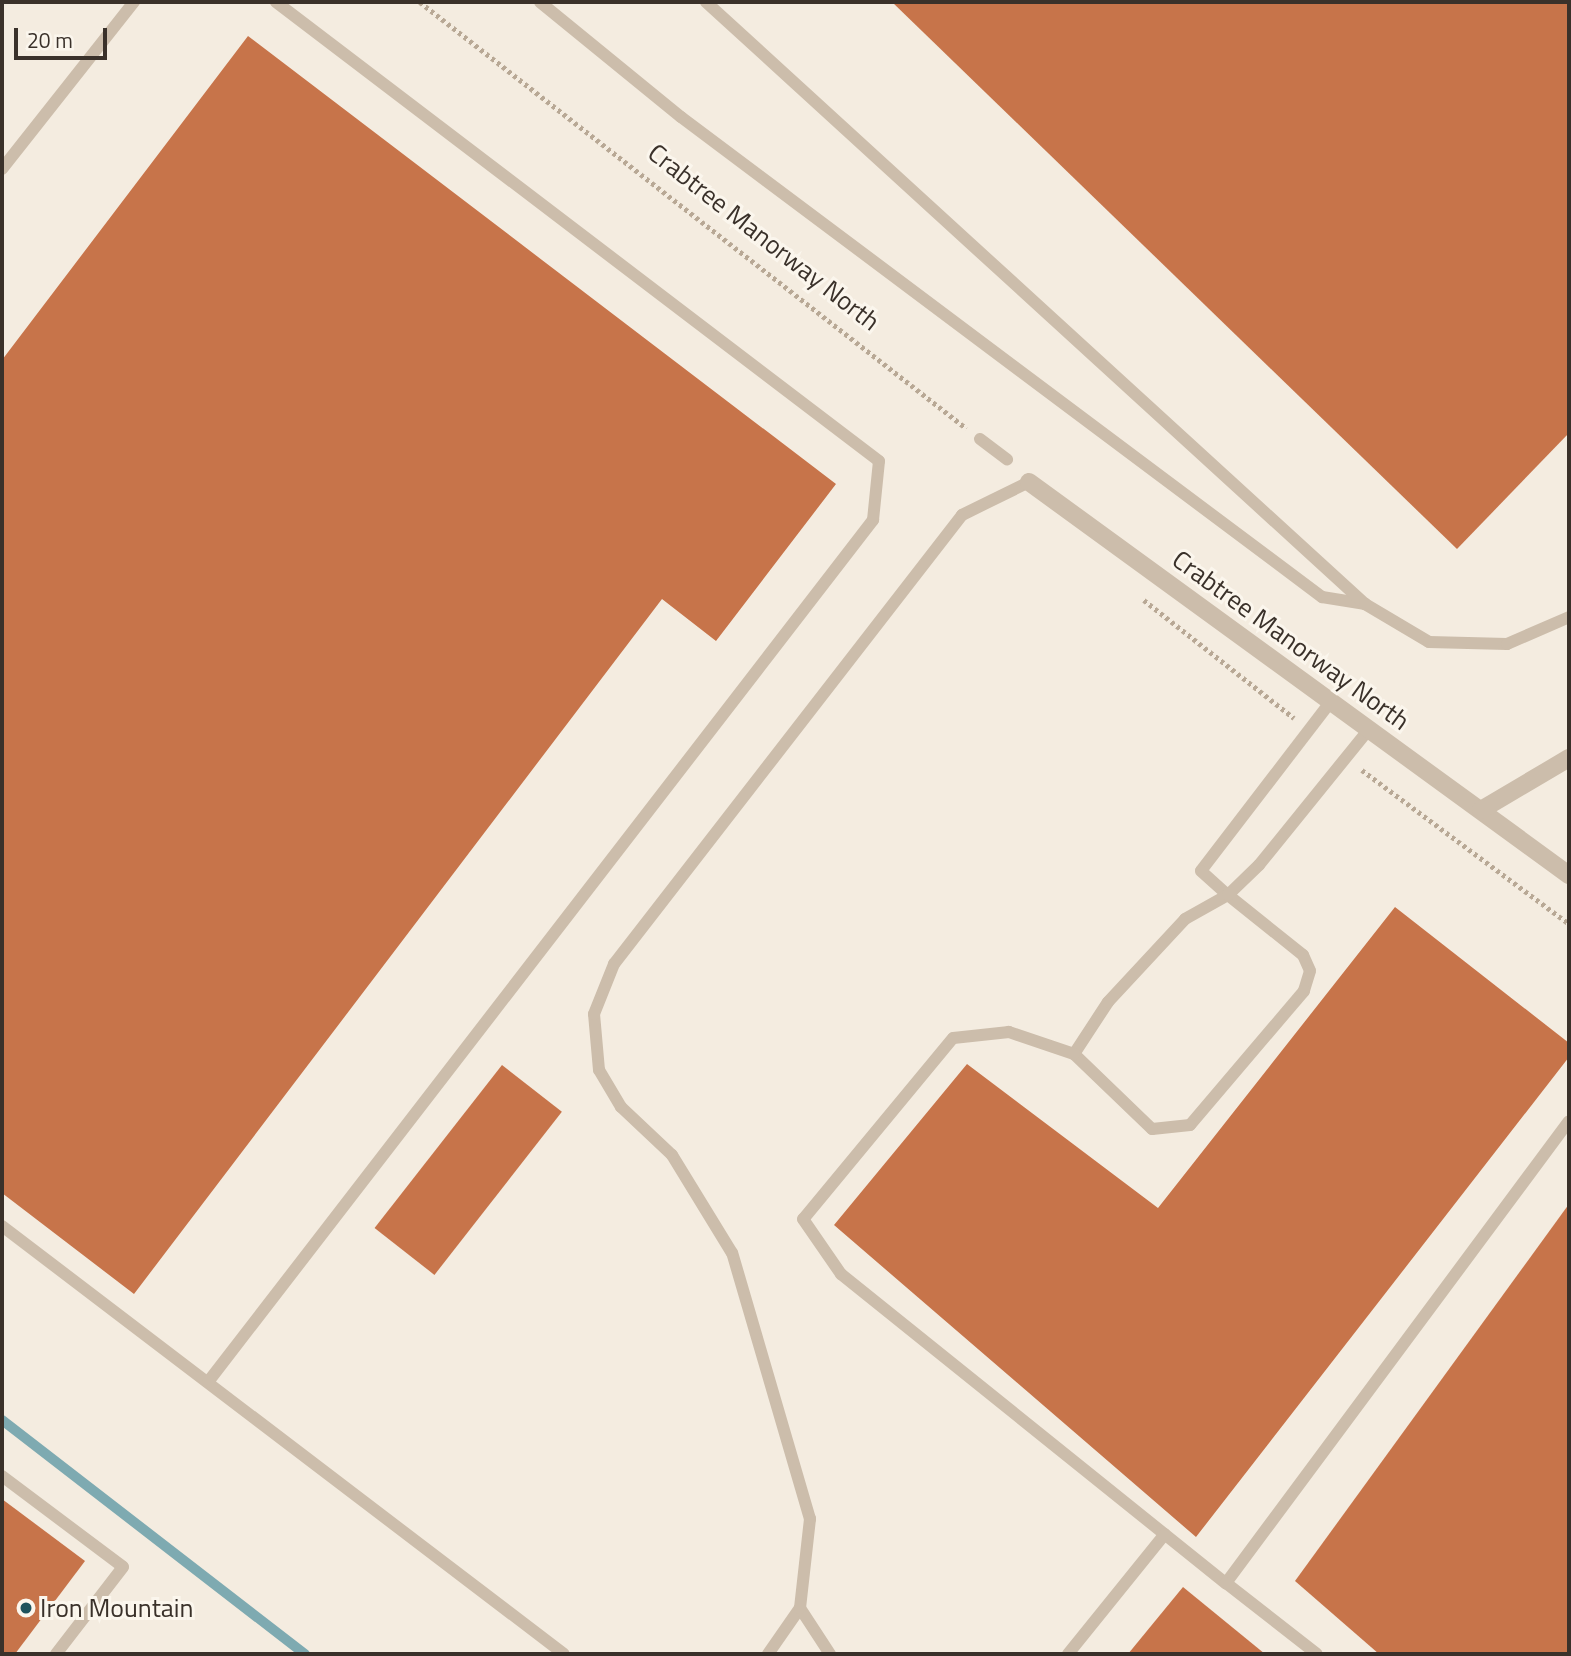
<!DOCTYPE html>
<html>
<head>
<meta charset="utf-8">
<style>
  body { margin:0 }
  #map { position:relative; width:1571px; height:1656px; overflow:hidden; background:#f4ece0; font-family:"Titillium Web",sans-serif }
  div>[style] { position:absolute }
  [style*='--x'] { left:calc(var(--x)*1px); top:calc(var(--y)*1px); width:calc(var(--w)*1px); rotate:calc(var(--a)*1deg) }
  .stream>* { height:10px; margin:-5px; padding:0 5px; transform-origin:5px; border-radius:5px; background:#7eaab1 }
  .building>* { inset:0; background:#c7744a; transform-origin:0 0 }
  .path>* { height:4.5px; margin-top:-2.25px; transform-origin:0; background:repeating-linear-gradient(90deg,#b8a895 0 3.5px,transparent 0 7px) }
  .service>* { height:12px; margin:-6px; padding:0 6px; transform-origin:6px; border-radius:6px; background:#ccbdab }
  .minor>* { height:18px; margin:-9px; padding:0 9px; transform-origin:9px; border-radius:9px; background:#ccbdab }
  .dots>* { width:19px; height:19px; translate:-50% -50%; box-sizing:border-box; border:4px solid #fbf6ed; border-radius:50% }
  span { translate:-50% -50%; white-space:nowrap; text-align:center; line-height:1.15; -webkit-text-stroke:6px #fbf6ed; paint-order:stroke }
  .street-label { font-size:26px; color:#3a312a }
  .poi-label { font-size:26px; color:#3a312a }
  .left { translate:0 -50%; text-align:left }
  .frame { position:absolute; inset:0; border:4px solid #3a312a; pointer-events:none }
  .scale { position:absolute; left:14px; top:28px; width:93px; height:32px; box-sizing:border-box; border:4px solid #3a312a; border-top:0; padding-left:9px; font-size:21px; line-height:24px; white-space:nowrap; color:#3a312a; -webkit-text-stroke:5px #fbf6ed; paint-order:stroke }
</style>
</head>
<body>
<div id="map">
  <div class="stream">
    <div style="--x:2;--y:1420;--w:383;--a:37.7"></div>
  </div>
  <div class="building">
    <div style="clip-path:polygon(892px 2px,1569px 2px,1569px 433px,1457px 549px)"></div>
    <div style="clip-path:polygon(248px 36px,836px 484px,716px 641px,662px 599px,134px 1294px,2px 1193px,2px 360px)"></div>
    <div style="clip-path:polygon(1395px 907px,1569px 1043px,1569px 1057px,1196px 1537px,834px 1225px,967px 1064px,1158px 1208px)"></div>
    <div style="left:502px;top:1065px;width:76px;height:207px;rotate:38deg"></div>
    <div style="clip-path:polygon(1569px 1204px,1569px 1654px,1379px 1654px,1295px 1581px)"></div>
    <div style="clip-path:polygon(2px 1499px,85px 1561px,15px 1654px,2px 1654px)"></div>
    <div style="clip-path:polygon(1183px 1587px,1265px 1654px,1128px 1654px)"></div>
  </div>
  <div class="path">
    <div style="--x:420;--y:2;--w:693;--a:37.96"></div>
    <div style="--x:1144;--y:600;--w:191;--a:38.2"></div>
    <div style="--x:1362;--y:770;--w:258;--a:36.6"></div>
  </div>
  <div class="service">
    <div style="--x:540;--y:2;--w:182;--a:39.2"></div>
    <div style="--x:681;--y:117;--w:801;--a:36.83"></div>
    <div style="--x:1322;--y:597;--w:44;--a:9.2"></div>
    <div style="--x:706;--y:2;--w:893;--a:42.41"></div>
    <div style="--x:1365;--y:604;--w:74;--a:30.7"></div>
    <div style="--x:1429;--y:642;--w:78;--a:1.5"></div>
    <div style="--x:1507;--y:644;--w:68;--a:-23.5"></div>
    <div style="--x:2;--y:169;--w:213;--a:-51.7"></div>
    <div style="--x:980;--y:439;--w:34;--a:37"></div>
    <div style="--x:1332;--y:700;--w:215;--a:127.5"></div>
    <div style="--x:1201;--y:871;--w:36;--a:42"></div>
    <div style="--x:1228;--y:895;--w:96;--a:38.7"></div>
    <div style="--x:1303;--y:955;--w:17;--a:66"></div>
    <div style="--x:1310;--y:971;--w:21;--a:107"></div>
    <div style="--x:1304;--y:991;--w:176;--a:130.4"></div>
    <div style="--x:1190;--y:1125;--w:38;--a:174"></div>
    <div style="--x:1152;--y:1129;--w:108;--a:-136.1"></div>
    <div style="--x:1074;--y:1054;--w:62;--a:-56.8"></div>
    <div style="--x:1108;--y:1002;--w:113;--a:-47.1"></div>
    <div style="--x:1185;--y:919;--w:49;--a:-29.2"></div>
    <div style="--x:1228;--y:895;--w:43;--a:-44.1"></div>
    <div style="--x:1259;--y:865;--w:176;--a:-51"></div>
    <div style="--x:1074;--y:1054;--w:69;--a:-161.3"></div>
    <div style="--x:1009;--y:1032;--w:56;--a:173.9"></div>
    <div style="--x:953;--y:1038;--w:235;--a:129.6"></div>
    <div style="--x:803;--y:1219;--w:67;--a:55.4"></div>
    <div style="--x:841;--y:1274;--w:494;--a:38.8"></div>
    <div style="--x:1226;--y:1583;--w:575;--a:-53.41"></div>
    <div style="--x:2;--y:1226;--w:706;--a:37.29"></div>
    <div style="--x:208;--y:1382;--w:1089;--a:-52.35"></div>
    <div style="--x:873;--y:520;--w:59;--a:-84.2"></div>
    <div style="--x:879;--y:461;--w:758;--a:-142.72"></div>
    <div style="--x:2;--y:1476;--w:151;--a:36.9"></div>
    <div style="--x:123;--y:1567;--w:110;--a:127.6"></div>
    <div style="--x:1226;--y:1583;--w:115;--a:38"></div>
    <div style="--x:768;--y:1654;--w:56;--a:-55.2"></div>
    <div style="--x:830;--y:1654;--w:55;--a:-123.1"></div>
    <div style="--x:800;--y:1608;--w:90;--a:-83.6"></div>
    <div style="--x:810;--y:1519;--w:277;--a:-106.3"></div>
    <div style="--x:732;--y:1253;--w:115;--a:-121.5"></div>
    <div style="--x:672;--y:1155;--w:70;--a:-136.7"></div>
    <div style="--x:621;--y:1107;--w:43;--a:-120.7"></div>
    <div style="--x:599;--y:1070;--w:56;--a:-95.1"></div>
    <div style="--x:594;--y:1014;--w:54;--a:-68.2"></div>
    <div style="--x:614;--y:964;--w:568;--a:-52.22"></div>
    <div style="--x:962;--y:515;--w:75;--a:-26.2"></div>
    <div style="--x:1068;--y:1654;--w:154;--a:-51.1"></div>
  </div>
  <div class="minor">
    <div style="--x:1029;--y:482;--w:668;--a:36.05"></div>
    <div style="--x:1481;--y:810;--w:102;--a:-30.6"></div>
  </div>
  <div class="dots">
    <div style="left:26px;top:1608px;background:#1f535d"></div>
  </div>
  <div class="street-label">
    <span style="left:764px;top:237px;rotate:38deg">Crabtree Manorway North</span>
    <span style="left:1291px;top:640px;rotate:36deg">Crabtree Manorway North</span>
  </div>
  <div class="poi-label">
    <span class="left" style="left:40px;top:1608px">Iron Mountain</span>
  </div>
  <div class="frame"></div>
  <div class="scale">20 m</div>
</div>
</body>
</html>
